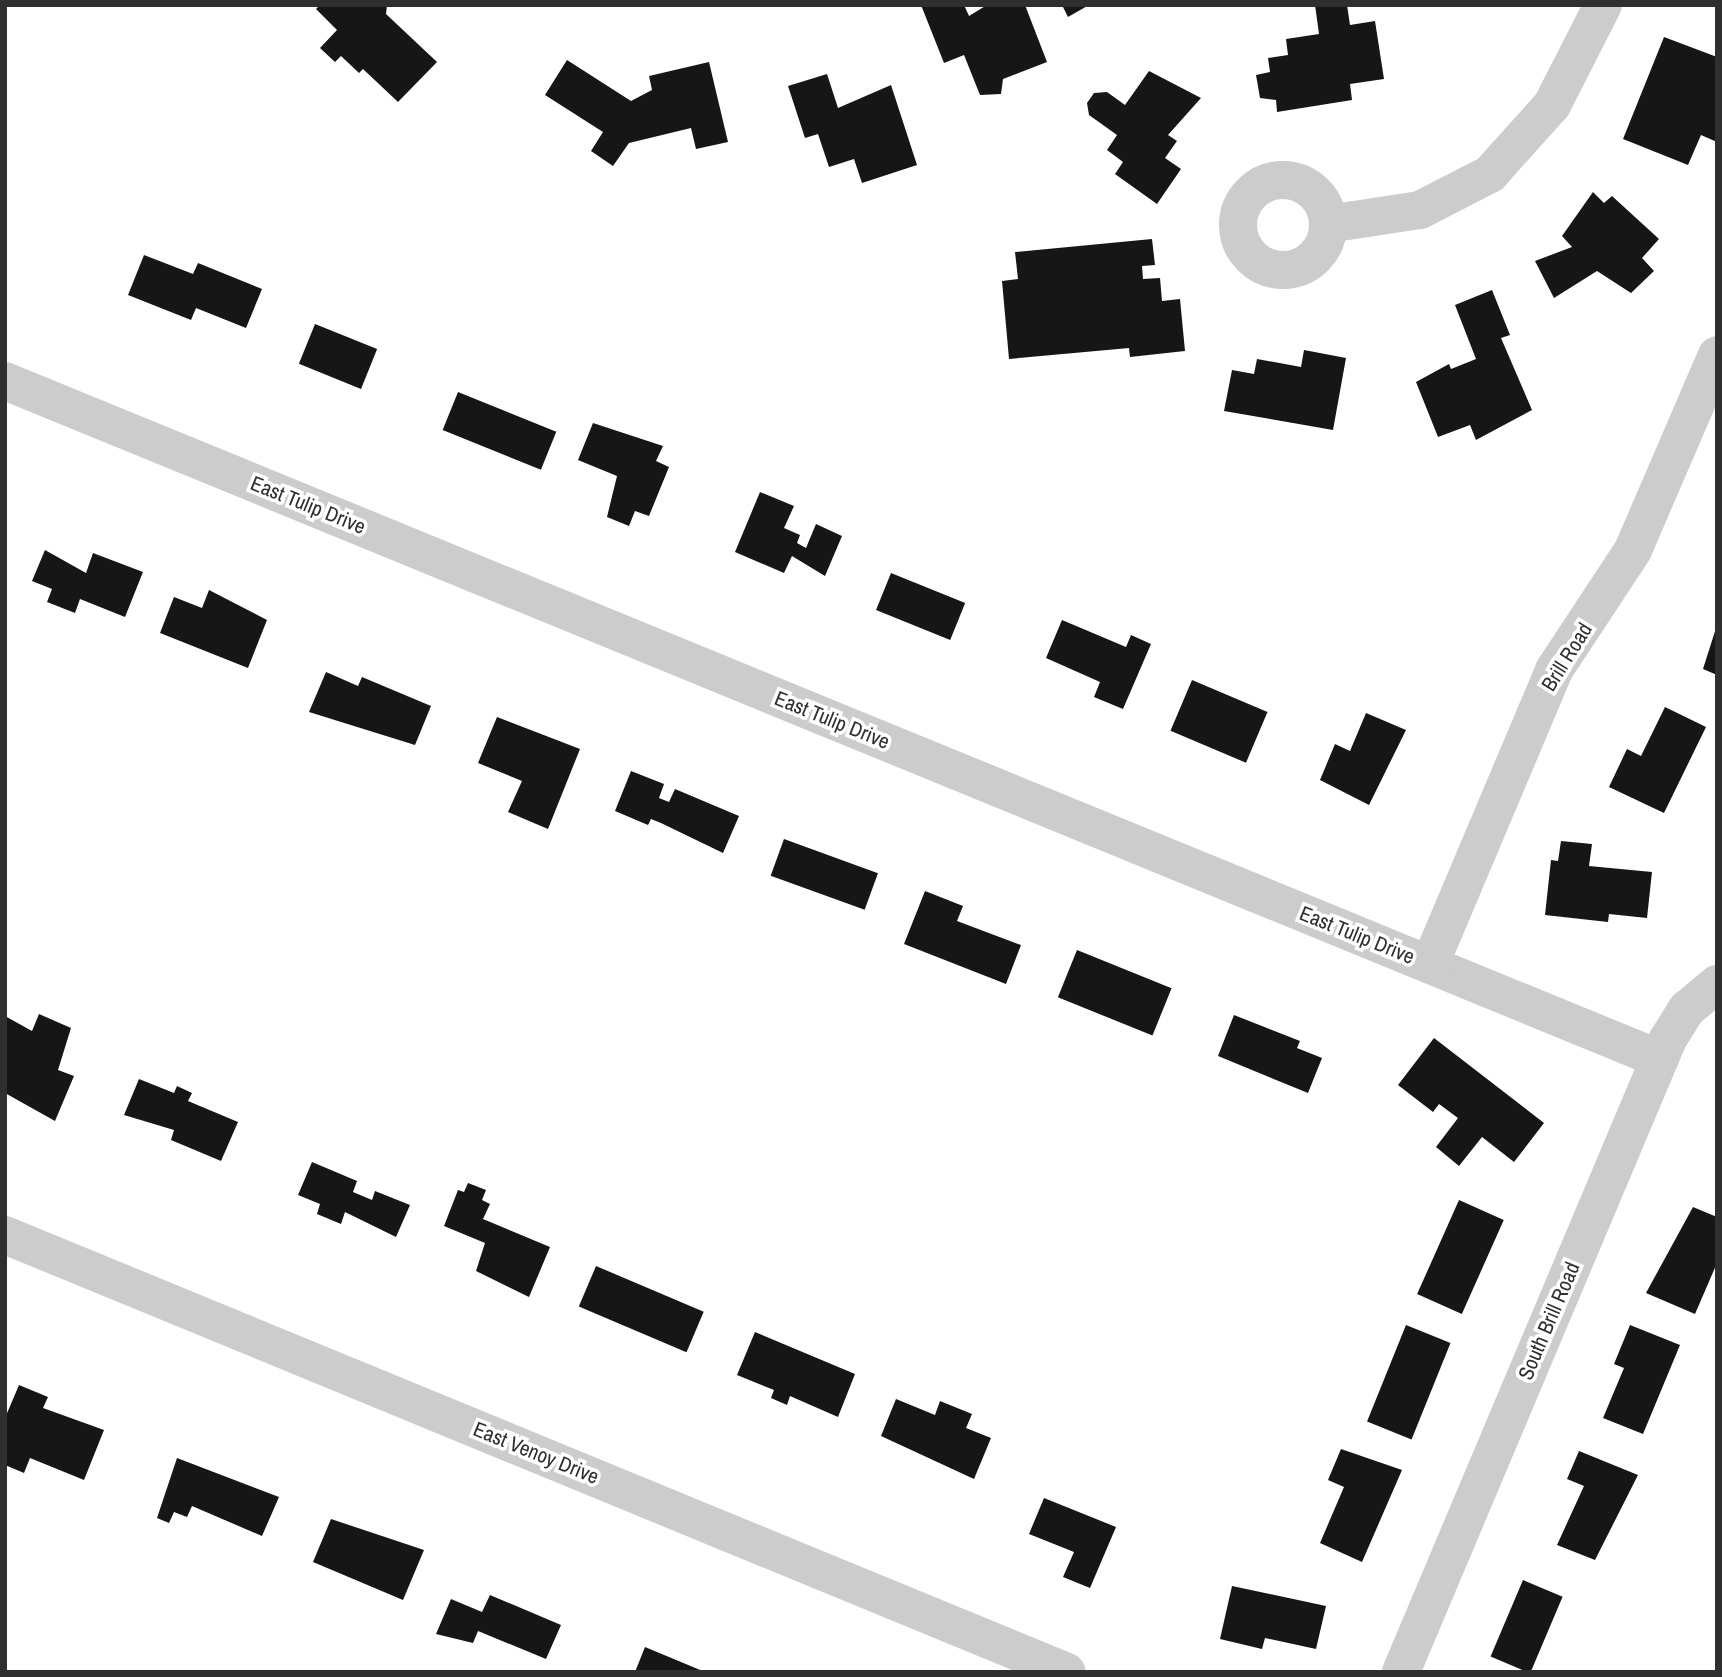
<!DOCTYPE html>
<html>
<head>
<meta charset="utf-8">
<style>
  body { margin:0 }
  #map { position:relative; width:1722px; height:1677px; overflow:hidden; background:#fff; font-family:"Archivo Narrow",sans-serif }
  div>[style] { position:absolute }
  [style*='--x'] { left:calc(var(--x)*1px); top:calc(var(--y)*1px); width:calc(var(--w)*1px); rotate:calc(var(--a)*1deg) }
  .building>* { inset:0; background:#161616; transform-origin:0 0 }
  .street>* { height:38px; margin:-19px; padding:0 19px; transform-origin:19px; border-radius:19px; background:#ccc }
  .street>.ring { margin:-19px; padding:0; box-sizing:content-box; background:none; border:38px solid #ccc; border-radius:50% }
  span { translate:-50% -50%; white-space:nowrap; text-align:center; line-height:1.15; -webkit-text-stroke:7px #fff; paint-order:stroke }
  .street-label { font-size:21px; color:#2f2f2f }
  .frame { position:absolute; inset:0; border:7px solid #2f2f2f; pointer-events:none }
</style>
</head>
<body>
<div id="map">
  <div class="building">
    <div style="clip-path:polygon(320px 5px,387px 5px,386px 14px,437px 62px,398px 102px,363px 69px,359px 73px,341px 56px,335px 62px,320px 48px,337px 30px,316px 9px)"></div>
    <div style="clip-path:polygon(921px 5px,964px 5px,969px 16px,987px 5px,1025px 5px,1047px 62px,1003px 79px,1001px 94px,980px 95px,964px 55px,944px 63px)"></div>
    <div style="clip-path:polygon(1062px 5px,1089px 5px,1068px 17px)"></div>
    <div style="clip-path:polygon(1315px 5px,1347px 5px,1350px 25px,1375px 21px,1384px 79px,1350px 84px,1352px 100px,1277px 112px,1276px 100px,1260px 98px,1256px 75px,1270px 72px,1268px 58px,1288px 55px,1286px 39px,1319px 34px)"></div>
    <div style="clip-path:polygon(1664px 37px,1717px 57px,1717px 142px,1701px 135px,1688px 165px,1623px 139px)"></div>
    <div style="clip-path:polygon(567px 60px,631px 101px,652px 90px,649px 76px,709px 62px,728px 142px,696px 149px,691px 128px,629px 143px,613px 166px,591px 151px,603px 132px,545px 95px)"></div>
    <div style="clip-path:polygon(1149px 71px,1201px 98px,1168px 135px,1177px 141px,1165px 158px,1181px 169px,1157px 204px,1115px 174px,1123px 162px,1107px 150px,1117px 135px,1089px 115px,1087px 103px,1094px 93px,1107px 92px,1125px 105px)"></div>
    <div style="clip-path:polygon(827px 74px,838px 108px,891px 85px,917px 165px,862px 183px,854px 159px,829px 167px,818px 134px,805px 138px,788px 86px)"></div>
    <div style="clip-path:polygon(1593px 192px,1604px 203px,1612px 196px,1659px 239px,1642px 258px,1654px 271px,1631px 293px,1597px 271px,1554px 298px,1535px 261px,1572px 247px,1562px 236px)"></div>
    <div style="clip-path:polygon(1152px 239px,1155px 265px,1142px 266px,1143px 279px,1160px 278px,1162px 301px,1180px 299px,1185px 351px,1130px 357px,1129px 348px,1009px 359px,1002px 281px,1018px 279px,1015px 252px)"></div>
    <div style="clip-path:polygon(144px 255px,193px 274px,198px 263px,262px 289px,246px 328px,196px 308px,191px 320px,128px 295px)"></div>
    <div style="clip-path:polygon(1492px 290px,1510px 335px,1501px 338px,1532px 410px,1476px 440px,1470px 425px,1438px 437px,1416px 382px,1449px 364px,1451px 369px,1476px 359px,1455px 305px)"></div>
    <div style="left:315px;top:324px;width:67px;height:43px;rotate:22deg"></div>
    <div style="clip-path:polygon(1304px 350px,1346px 358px,1333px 430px,1224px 411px,1232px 370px,1254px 374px,1257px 359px,1301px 367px)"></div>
    <div style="left:458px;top:392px;width:106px;height:41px;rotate:22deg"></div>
    <div style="clip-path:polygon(593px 423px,663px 446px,656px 461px,669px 467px,649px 516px,635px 511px,629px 526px,607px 517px,617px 476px,578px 460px)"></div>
    <div style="clip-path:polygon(760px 492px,794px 506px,784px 528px,800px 535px,797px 543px,806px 548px,816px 524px,842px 536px,825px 576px,792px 556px,784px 573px,735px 552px)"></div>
    <div style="clip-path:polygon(45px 550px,86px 573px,93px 553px,143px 572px,125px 617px,80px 599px,75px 613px,47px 602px,52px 589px,32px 581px)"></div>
    <div style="left:891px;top:573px;width:80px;height:40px;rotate:22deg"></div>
    <div style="clip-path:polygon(209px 590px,267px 620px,248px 668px,160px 633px,174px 597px,202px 608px)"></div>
    <div style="clip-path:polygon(1062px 620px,1126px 647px,1131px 635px,1151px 644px,1123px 709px,1094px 697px,1100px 682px,1046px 658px)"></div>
    <div style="clip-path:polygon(1717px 625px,1717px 675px,1703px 669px)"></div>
    <div style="clip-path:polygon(326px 672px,358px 686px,362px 677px,431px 706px,415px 745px,309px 712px)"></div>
    <div style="left:1192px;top:680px;width:82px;height:55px;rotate:23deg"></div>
    <div style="clip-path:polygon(1665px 707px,1706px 727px,1664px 813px,1609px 787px,1627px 749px,1641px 756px)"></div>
    <div style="clip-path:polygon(1366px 713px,1406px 730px,1369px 805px,1320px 780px,1335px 744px,1350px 751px)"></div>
    <div style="clip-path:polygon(497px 717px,580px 749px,548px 829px,508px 812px,522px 781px,478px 763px)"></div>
    <div style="clip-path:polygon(631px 771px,664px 784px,659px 798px,669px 802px,675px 789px,739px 816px,723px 853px,661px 823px,651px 819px,648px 825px,615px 811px)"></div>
    <div style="left:784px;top:839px;width:100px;height:39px;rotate:20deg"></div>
    <div style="clip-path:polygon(1561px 841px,1592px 844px,1589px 866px,1652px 872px,1647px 918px,1609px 914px,1608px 922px,1545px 915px,1551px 860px,1558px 861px)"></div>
    <div style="clip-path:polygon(925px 891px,963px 906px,957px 921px,1021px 945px,1006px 984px,904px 944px)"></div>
    <div style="left:1077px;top:950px;width:102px;height:51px;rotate:22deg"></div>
    <div style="clip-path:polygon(39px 1014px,71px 1028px,58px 1070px,74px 1076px,55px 1121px,5px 1093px,5px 1016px,32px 1031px)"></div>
    <div style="clip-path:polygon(1234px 1015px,1300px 1041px,1297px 1048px,1322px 1058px,1308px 1093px,1218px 1056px)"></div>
    <div style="clip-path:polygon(1434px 1038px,1544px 1123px,1514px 1162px,1482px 1137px,1459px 1166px,1436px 1147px,1458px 1118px,1439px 1104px,1433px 1112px,1398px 1085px)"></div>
    <div style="clip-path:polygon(139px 1079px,174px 1093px,177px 1086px,192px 1093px,188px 1101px,238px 1122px,221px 1161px,171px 1140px,174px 1130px,124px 1115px)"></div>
    <div style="clip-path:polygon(312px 1162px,357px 1181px,353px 1192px,372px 1200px,375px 1191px,410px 1205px,396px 1237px,345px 1212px,341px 1224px,317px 1214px,320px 1204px,298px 1195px)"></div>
    <div style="clip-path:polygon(468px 1183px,486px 1190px,482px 1200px,490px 1204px,483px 1219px,550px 1247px,529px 1297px,476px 1271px,485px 1243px,444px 1226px,458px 1190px,464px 1192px)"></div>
    <div style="left:1459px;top:1200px;width:49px;height:103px;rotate:24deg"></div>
    <div style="clip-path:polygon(1693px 1207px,1717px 1217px,1717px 1263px,1695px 1314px,1646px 1293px)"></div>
    <div style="left:596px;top:1266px;width:117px;height:44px;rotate:23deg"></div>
    <div style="left:1406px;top:1325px;width:48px;height:104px;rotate:22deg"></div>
    <div style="clip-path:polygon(1630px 1325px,1680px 1345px,1643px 1434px,1603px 1418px,1624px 1368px,1614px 1364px)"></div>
    <div style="clip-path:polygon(755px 1332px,855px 1374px,838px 1417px,790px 1396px,787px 1405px,771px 1398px,774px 1390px,737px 1375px)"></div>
    <div style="clip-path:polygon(19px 1385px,48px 1397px,43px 1408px,104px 1430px,84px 1480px,30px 1458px,24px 1473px,5px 1465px,5px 1418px)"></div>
    <div style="clip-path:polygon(896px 1399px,935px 1415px,940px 1401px,972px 1414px,966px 1428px,991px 1438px,974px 1479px,881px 1436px)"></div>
    <div style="clip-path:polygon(1341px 1449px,1402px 1470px,1362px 1562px,1320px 1543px,1344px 1487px,1328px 1480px)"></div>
    <div style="clip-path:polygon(1579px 1451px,1638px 1475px,1595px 1560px,1557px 1545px,1584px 1486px,1567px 1479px)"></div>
    <div style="clip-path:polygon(177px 1458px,279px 1497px,262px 1536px,192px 1506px,187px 1517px,174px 1512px,169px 1523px,157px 1518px)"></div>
    <div style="clip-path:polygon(1044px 1498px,1116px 1527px,1090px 1588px,1063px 1577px,1074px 1552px,1029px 1534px)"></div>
    <div style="clip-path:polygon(331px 1519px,424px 1550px,403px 1600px,313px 1562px)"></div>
    <div style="left:1523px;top:1580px;width:43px;height:83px;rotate:23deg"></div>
    <div style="clip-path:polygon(1232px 1586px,1326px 1606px,1316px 1649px,1265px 1638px,1262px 1649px,1220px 1639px)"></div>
    <div style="clip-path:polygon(490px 1595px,561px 1625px,546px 1659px,478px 1631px,473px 1643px,436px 1634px,451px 1599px,482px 1612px)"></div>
    <div style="clip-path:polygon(645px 1647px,705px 1672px,635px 1672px)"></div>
  </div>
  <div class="street">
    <div class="ring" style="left:1238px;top:180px;width:52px;height:52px"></div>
    <div style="--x:1328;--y:224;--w:93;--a:-8.7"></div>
    <div style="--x:1420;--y:210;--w:79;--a:-27.2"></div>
    <div style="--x:1490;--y:174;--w:93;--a:-48.1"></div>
    <div style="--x:1552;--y:105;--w:112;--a:-63"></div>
    <div style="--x:5;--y:381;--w:1788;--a:22.28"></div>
    <div style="--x:1430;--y:964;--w:319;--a:-67.1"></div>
    <div style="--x:1554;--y:670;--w:144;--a:-56.6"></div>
    <div style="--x:1633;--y:550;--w:212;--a:-66.7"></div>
    <div style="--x:5;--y:1235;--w:1148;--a:22.37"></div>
    <div style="--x:1401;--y:1672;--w:687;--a:-67.13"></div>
    <div style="--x:1668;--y:1039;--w:36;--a:-58"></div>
    <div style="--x:1687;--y:1009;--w:39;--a:-40"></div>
  </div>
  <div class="street-label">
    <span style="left:308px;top:505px;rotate:22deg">East Tulip Drive</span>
    <span style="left:1567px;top:657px;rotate:-58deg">Brill Road</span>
    <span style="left:832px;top:720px;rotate:22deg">East Tulip Drive</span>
    <span style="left:1357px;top:935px;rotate:22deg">East Tulip Drive</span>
    <span style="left:1549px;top:1321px;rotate:-67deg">South Brill Road</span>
    <span style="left:536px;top:1453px;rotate:22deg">East Venoy Drive</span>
  </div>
  <div class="frame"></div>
</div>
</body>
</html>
